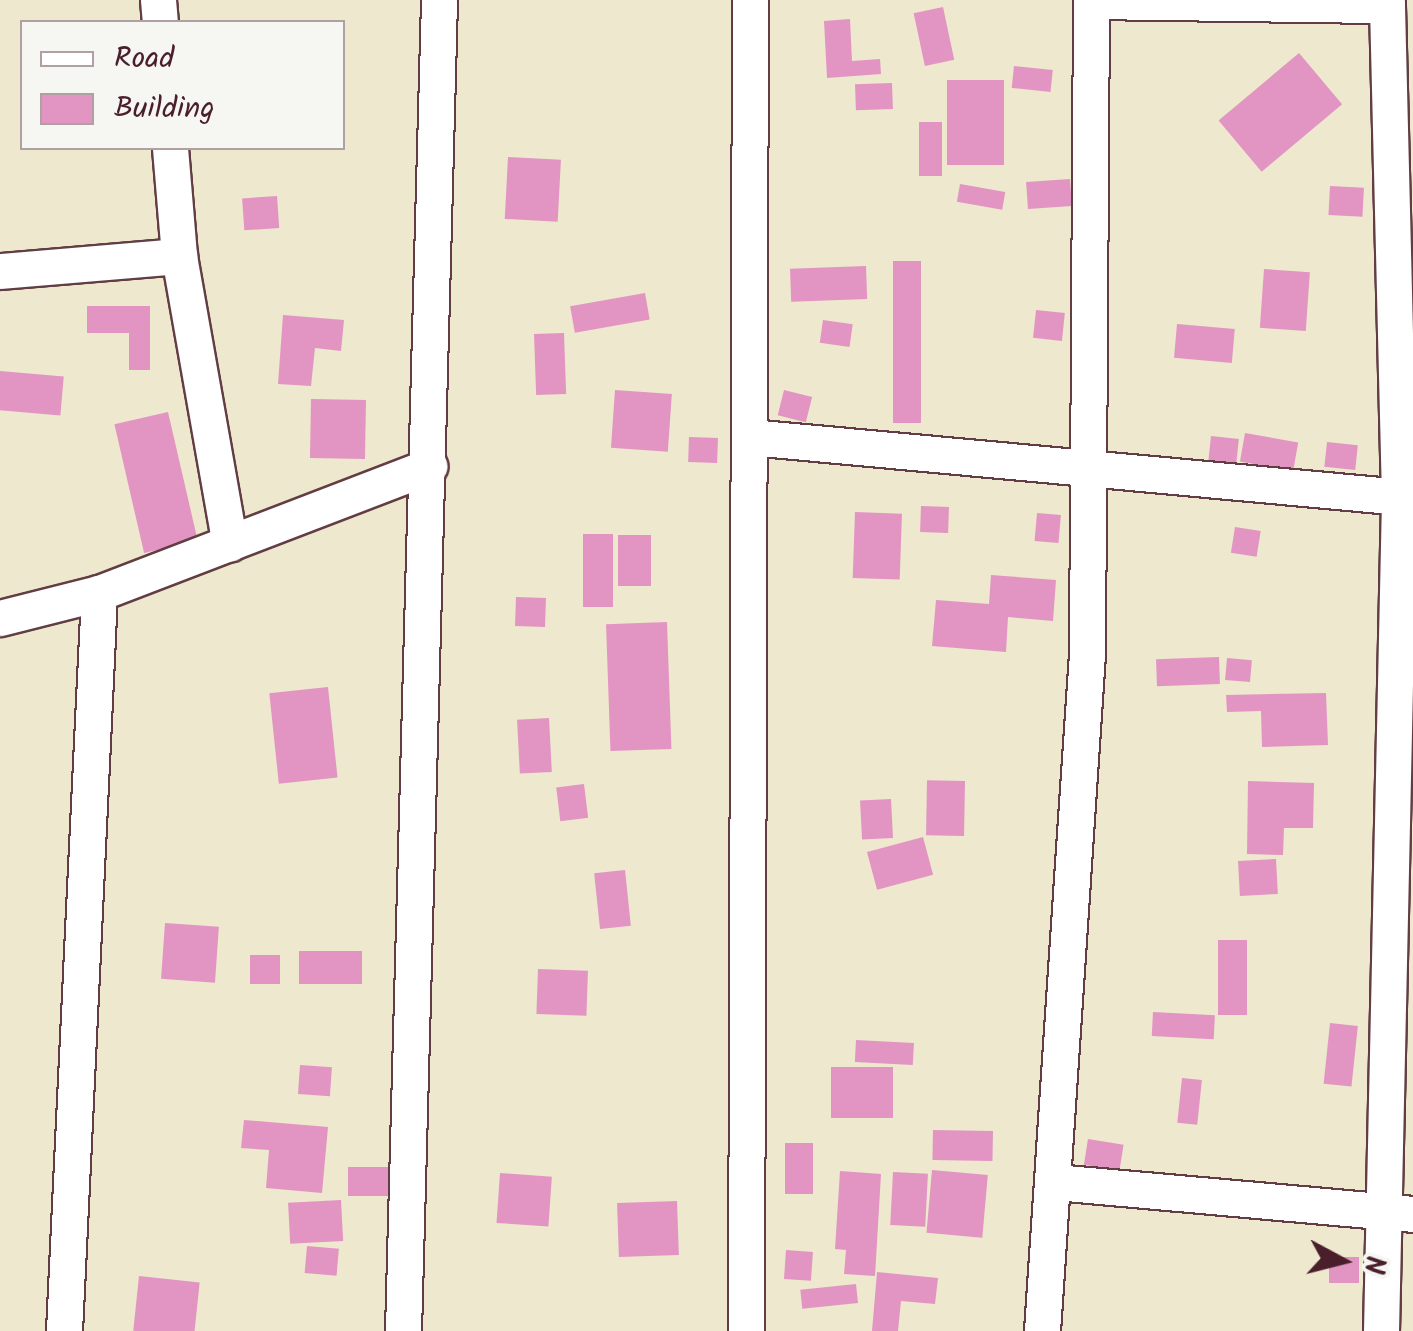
<!DOCTYPE html>
<html>
<head>
<meta charset="utf-8">
<style>
  body { margin:0 }
  #map { position:relative; width:1413px; height:1331px; overflow:hidden; background:#ede8ce; font-family:Kalam,sans-serif }
  div>[style] { position:absolute }
  [style*='--x'] { left:calc(var(--x)*1px); top:calc(var(--y)*1px); width:calc(var(--w)*1px); rotate:calc(var(--a)*1deg) }
  .building>* { inset:0; background:#e295c2; transform-origin:0 0 }
  .roads { filter:drop-shadow(2px 0 #623d43) drop-shadow(-2px 0 #623d43) drop-shadow(0 2px #623d43) drop-shadow(0 -2px #623d43) }
  .minor>* { height:35px; margin:-17.5px; padding:0 17.5px; transform-origin:17.5px; border-radius:17.5px; background:#fff }
  span { translate:-50% -50%; white-space:nowrap; text-align:center; line-height:1.15; -webkit-text-stroke:8px #f6f6f2; paint-order:stroke }
  .legend { position:absolute; left:20px; top:20px; width:325px; height:130px; box-sizing:border-box; background:#f6f6f2; border:2px solid #b1a0a2; margin:0; padding:12px 18px; list-style:none; font-size:30px; color:#4a1f2b }
  .legend li { display:flex; align-items:center; gap:20px; height:50px }
  .legend b { width:50px; border:2px solid #b1a0a2 }
  .north { position:absolute; left:1293px; top:1211px; width:100px; height:100px; -webkit-text-stroke:8px #f6f6f2; paint-order:stroke; rotate:97deg; font-size:28px; font-weight:700; line-height:40px; text-align:center; color:#4a1f2b }
  .north::after { content:''; display:block; margin:auto; width:35px; height:45px; background:#4a1f2b; clip-path:polygon(50% 0,100% 100%,50% 72%,0 100%) }
</style>
</head>
<body>
<div id="map">
  <div class="building">
    <div style="left:943px;top:7px;width:54px;height:30px;rotate:78deg"></div>
    <div style="clip-path:polygon(850px 19px,852px 61px,880px 59px,881px 74px,827px 78px,824px 21px)"></div>
    <div style="left:1299px;top:53px;width:67px;height:105px;rotate:50deg"></div>
    <div style="left:1014px;top:66px;width:39px;height:22px;rotate:6deg"></div>
    <div style="left:947px;top:80px;width:57px;height:85px"></div>
    <div style="left:892px;top:83px;width:26px;height:37px;rotate:88deg"></div>
    <div style="left:919px;top:122px;width:23px;height:54px"></div>
    <div style="left:508px;top:157px;width:53px;height:62px;rotate:3deg"></div>
    <div style="left:1070px;top:179px;width:27px;height:44px;rotate:86deg"></div>
    <div style="left:960px;top:184px;width:46px;height:18px;rotate:10deg"></div>
    <div style="left:1330px;top:186px;width:34px;height:29px;rotate:3deg"></div>
    <div style="left:277px;top:196px;width:32px;height:35px;rotate:86deg"></div>
    <div style="left:893px;top:261px;width:28px;height:162px"></div>
    <div style="left:866px;top:266px;width:33px;height:76px;rotate:88deg"></div>
    <div style="left:1264px;top:269px;width:46px;height:59px;rotate:4deg"></div>
    <div style="left:645px;top:293px;width:27px;height:76px;rotate:80deg"></div>
    <div style="clip-path:polygon(87px 306px,150px 306px,150px 370px,129px 370px,129px 333px,87px 333px)"></div>
    <div style="left:1036px;top:310px;width:29px;height:28px;rotate:6deg"></div>
    <div style="clip-path:polygon(283px 315px,344px 320px,341px 351px,315px 348px,311px 386px,278px 384px)"></div>
    <div style="left:823px;top:320px;width:30px;height:23px;rotate:8deg"></div>
    <div style="left:1177px;top:324px;width:58px;height:34px;rotate:5deg"></div>
    <div style="left:564px;top:333px;width:61px;height:30px;rotate:88deg"></div>
    <div style="left:0;top:371px;width:64px;height:39px;rotate:5deg"></div>
    <div style="left:615px;top:390px;width:57px;height:58px;rotate:4deg"></div>
    <div style="left:784px;top:390px;width:29px;height:26px;rotate:14deg"></div>
    <div style="left:311px;top:399px;width:55px;height:59px;rotate:1deg"></div>
    <div style="left:168px;top:412px;width:132px;height:55px;rotate:77deg"></div>
    <div style="left:1245px;top:433px;width:54px;height:29px;rotate:10deg"></div>
    <div style="left:1211px;top:436px;width:28px;height:29px;rotate:6deg"></div>
    <div style="left:689px;top:437px;width:29px;height:25px;rotate:2deg"></div>
    <div style="left:1327px;top:442px;width:31px;height:25px;rotate:6deg"></div>
    <div style="left:921px;top:506px;width:28px;height:26px;rotate:2deg"></div>
    <div style="left:855px;top:512px;width:47px;height:66px;rotate:2deg"></div>
    <div style="left:1037px;top:513px;width:24px;height:28px;rotate:5deg"></div>
    <div style="left:1235px;top:527px;width:26px;height:26px;rotate:9deg"></div>
    <div style="left:583px;top:534px;width:30px;height:73px"></div>
    <div style="left:618px;top:535px;width:33px;height:51px"></div>
    <div style="clip-path:polygon(991px 575px,1056px 580px,1053px 621px,1008px 617px,1006px 652px,932px 646px,936px 600px,989px 604px)"></div>
    <div style="left:516px;top:597px;width:30px;height:29px;rotate:2deg"></div>
    <div style="left:667px;top:622px;width:127px;height:61px;rotate:88deg"></div>
    <div style="left:1219px;top:657px;width:27px;height:63px;rotate:88deg"></div>
    <div style="left:1227px;top:658px;width:25px;height:22px;rotate:5deg"></div>
    <div style="left:328px;top:687px;width:91px;height:59px;rotate:84deg"></div>
    <div style="clip-path:polygon(1326px 693px,1328px 745px,1262px 747px,1261px 711px,1227px 712px,1226px 695px)"></div>
    <div style="left:549px;top:718px;width:54px;height:32px;rotate:87deg"></div>
    <div style="left:965px;top:781px;width:55px;height:38px;rotate:91deg"></div>
    <div style="clip-path:polygon(1248px 781px,1314px 783px,1313px 828px,1284px 828px,1283px 855px,1247px 854px)"></div>
    <div style="left:584px;top:784px;width:34px;height:28px;rotate:83deg"></div>
    <div style="left:891px;top:799px;width:39px;height:31px;rotate:87deg"></div>
    <div style="left:923px;top:837px;width:39px;height:58px;rotate:75deg"></div>
    <div style="left:1276px;top:859px;width:35px;height:38px;rotate:87deg"></div>
    <div style="left:625px;top:870px;width:56px;height:31px;rotate:84deg"></div>
    <div style="left:165px;top:923px;width:54px;height:56px;rotate:4deg"></div>
    <div style="left:1218px;top:940px;width:29px;height:75px"></div>
    <div style="left:299px;top:951px;width:63px;height:33px"></div>
    <div style="left:250px;top:955px;width:30px;height:29px"></div>
    <div style="left:538px;top:969px;width:50px;height:45px;rotate:2deg"></div>
    <div style="left:1153px;top:1012px;width:62px;height:24px;rotate:3deg"></div>
    <div style="left:1330px;top:1023px;width:28px;height:61px;rotate:6deg"></div>
    <div style="left:856px;top:1040px;width:58px;height:22px;rotate:3deg"></div>
    <div style="left:300px;top:1065px;width:32px;height:29px;rotate:4deg"></div>
    <div style="left:831px;top:1067px;width:62px;height:51px"></div>
    <div style="left:1182px;top:1078px;width:20px;height:45px;rotate:6deg"></div>
    <div style="clip-path:polygon(244px 1120px,328px 1127px,322px 1193px,266px 1188px,269px 1150px,241px 1148px)"></div>
    <div style="left:933px;top:1130px;width:60px;height:30px;rotate:1deg"></div>
    <div style="left:1088px;top:1139px;width:36px;height:26px;rotate:9deg"></div>
    <div style="left:785px;top:1143px;width:28px;height:51px"></div>
    <div style="left:348px;top:1167px;width:41px;height:29px"></div>
    <div style="left:932px;top:1170px;width:56px;height:63px;rotate:5deg"></div>
    <div style="clip-path:polygon(840px 1171px,881px 1174px,875px 1276px,844px 1274px,846px 1250px,835px 1249px)"></div>
    <div style="left:893px;top:1172px;width:35px;height:53px;rotate:3deg"></div>
    <div style="left:500px;top:1173px;width:52px;height:50px;rotate:4deg"></div>
    <div style="left:341px;top:1200px;width:41px;height:53px;rotate:87deg"></div>
    <div style="left:677px;top:1201px;width:54px;height:60px;rotate:88deg"></div>
    <div style="left:307px;top:1246px;width:32px;height:27px;rotate:5deg"></div>
    <div style="left:786px;top:1250px;width:27px;height:29px;rotate:4deg"></div>
    <div style="left:1329px;top:1257px;width:30px;height:26px"></div>
    <div style="clip-path:polygon(877px 1272px,938px 1278px,935px 1304px,901px 1301px,898px 1331px,872px 1331px)"></div>
    <div style="left:139px;top:1276px;width:61px;height:55px;rotate:6deg"></div>
    <div style="left:856px;top:1284px;width:19px;height:56px;rotate:84deg"></div>
  </div>
  <div class="roads">
    <div class="minor">
      <div style="--x:158;--y:0;--w:22;--a:85"></div>
      <div style="--x:1091;--y:1;--w:296;--a:0.8"></div>
      <div style="--x:170;--y:148;--w:108;--a:85.2"></div>
      <div style="--x:179;--y:256;--w:292;--a:80"></div>
      <div style="--x:0;--y:271;--w:180;--a:-4.8"></div>
      <div style="--x:750;--y:437;--w:666;--a:5.26"></div>
      <div style="--x:0;--y:618;--w:102;--a:-14.2"></div>
      <div style="--x:99;--y:593;--w:354;--a:-21"></div>
      <div style="--x:1055;--y:1182;--w:359;--a:5.1"></div>
      <div style="--x:64;--y:1331;--w:739;--a:-87.28"></div>
      <div style="--x:403;--y:1331;--w:1331;--a:-88.45"></div>
      <div style="--x:746;--y:1331;--w:1331;--a:-89.83"></div>
      <div style="--x:1042;--y:1331;--w:679;--a:-86.2"></div>
      <div style="--x:1087;--y:653;--w:653;--a:-89.65"></div>
      <div style="--x:1381;--y:1331;--w:834;--a:-88.76"></div>
      <div style="--x:1399;--y:497;--w:497;--a:-91.4"></div>
    </div>
  </div>
  <ul class="legend">
  <li><b style="height:12px;background:#fff"></b>Road</li>
  <li><b style="height:28px;background:#e295c2"></b>Building</li>
  </ul>
  <div class="north">N</div>
</div>
</body>
</html>
